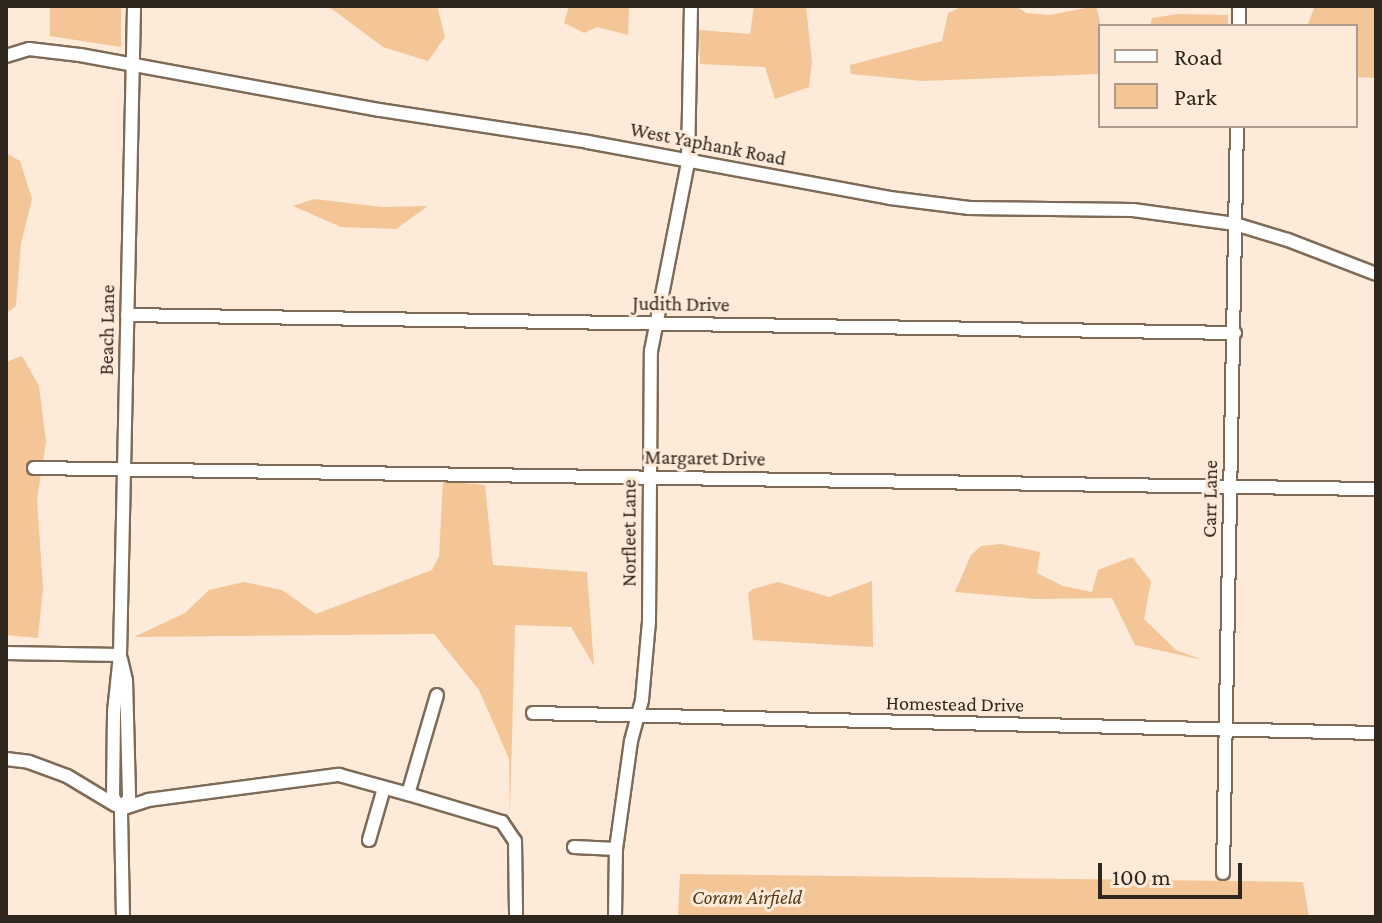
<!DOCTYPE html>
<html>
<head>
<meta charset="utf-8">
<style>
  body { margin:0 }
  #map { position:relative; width:1382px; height:923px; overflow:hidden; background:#fdead8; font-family:"Crimson Pro",serif }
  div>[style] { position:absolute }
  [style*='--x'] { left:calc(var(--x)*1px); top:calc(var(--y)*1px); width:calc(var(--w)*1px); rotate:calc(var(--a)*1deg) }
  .green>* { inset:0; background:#f4c596 }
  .roads { filter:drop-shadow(2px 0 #7e6b57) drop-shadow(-2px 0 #7e6b57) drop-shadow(0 2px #7e6b57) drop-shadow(0 -2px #7e6b57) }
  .minor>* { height:12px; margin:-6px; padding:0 6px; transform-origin:6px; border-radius:6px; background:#fff }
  span { translate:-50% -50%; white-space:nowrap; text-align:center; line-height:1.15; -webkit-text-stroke:6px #fdead8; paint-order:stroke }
  .street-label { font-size:20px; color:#2f261e }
  .park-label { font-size:20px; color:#563a1a; font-style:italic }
  .frame { position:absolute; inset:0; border:8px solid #2f261e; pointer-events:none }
  .legend { position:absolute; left:1098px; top:24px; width:260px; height:104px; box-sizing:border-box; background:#fdead8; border:2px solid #ab9c8e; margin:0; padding:10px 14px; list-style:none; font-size:24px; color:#2f261e }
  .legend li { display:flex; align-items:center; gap:16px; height:40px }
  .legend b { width:40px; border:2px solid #ab9c8e }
  .scale { position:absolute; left:1098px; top:863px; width:144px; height:36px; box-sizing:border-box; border:4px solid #2f261e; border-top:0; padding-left:10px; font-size:24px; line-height:28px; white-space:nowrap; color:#2f261e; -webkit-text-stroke:6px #fdead8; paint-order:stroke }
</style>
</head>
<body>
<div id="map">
  <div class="green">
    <div style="clip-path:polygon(50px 6px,121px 6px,121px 47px,50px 36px)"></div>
    <div style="clip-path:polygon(328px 6px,437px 6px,445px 37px,428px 61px,383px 47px)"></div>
    <div style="clip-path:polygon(569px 6px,629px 6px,628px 35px,597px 27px,584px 33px,564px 23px)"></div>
    <div style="clip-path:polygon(754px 6px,806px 7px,812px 62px,809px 87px,775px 99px,765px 67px,700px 64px,699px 30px,750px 34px)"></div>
    <div style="clip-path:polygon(963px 6px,1016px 6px,1026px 13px,1050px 15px,1096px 6px,1100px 22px,1100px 82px,1098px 74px,923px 81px,851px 74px,850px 65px,942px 41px,948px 13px)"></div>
    <div style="clip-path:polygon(1315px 6px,1376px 6px,1376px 78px,1356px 77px,1356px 26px,1307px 26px)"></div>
    <div style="clip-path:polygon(1178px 14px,1228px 15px,1228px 26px,1150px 26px,1152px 18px)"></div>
    <div style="clip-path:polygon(6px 153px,20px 161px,32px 199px,21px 243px,16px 306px,8px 312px)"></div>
    <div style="clip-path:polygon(314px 199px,382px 207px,428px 206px,396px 229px,341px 227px,293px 206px)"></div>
    <div style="clip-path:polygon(22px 356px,39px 386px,46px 442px,37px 499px,43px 588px,38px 638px,6px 635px,6px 362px)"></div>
    <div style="clip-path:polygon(443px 481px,485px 485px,493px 565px,587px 572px,594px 666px,571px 627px,515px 625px,510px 813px,509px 759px,479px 690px,434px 634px,134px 637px,185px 613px,209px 590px,244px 582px,282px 590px,316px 614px,432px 570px,439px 556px)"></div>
    <div style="clip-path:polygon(1001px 544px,1040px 552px,1037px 573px,1063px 586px,1092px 592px,1098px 570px,1132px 557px,1151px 581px,1144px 619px,1176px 650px,1203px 660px,1135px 645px,1112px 598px,1036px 599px,955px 592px,971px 555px,981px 546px)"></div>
    <div style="clip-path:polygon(872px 581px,873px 647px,753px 640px,748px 593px,753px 589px,778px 582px,829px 597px)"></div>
    <div style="clip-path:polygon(680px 874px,1303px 882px,1309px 917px,678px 917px)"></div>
  </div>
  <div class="roads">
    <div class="minor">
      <div style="--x:1239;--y:26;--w:20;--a:-90"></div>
      <div style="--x:6;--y:56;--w:24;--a:-17"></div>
      <div style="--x:29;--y:49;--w:51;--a:6.7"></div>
      <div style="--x:80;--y:55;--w:305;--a:10.4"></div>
      <div style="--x:380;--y:110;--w:210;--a:8.7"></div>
      <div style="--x:588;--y:142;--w:307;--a:10.5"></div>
      <div style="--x:890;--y:198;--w:80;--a:7.2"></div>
      <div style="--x:969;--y:208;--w:164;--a:0.7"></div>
      <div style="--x:1133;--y:210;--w:103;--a:7.8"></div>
      <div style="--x:1235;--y:224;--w:55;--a:16.8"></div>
      <div style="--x:1288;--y:240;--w:94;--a:21.1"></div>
      <div style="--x:127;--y:315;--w:1108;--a:0.93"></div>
      <div style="--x:34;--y:468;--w:1342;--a:0.9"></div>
      <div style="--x:6;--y:653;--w:114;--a:1"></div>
      <div style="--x:121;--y:659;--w:22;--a:77"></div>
      <div style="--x:126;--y:680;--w:118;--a:88.5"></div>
      <div style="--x:129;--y:798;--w:14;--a:126"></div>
      <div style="--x:533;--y:713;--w:843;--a:1.36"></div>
      <div style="--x:6;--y:759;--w:23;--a:7"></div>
      <div style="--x:29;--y:762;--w:40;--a:20.2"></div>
      <div style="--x:67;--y:776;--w:56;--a:31.1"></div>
      <div style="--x:408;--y:794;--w:103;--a:-73.7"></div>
      <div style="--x:121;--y:809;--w:28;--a:-18"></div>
      <div style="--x:148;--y:800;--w:193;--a:-7.5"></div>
      <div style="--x:339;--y:775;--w:72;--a:15.4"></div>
      <div style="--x:408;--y:794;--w:98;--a:16.6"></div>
      <div style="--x:502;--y:822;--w:23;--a:56"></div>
      <div style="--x:515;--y:841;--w:76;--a:89.2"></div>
      <div style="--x:369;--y:840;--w:54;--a:-73.9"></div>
      <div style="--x:574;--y:847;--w:42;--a:2.7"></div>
      <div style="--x:1223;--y:873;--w:747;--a:-88.93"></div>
      <div style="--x:123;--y:917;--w:108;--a:-91.1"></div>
      <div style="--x:121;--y:809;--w:14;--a:-124"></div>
      <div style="--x:113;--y:797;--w:85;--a:-89.3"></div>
      <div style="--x:114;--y:712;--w:57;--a:-84"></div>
      <div style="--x:120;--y:655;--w:649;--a:-88.76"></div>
      <div style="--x:615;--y:917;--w:68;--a:-89.2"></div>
      <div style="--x:616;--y:849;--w:109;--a:-82.1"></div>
      <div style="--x:631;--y:741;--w:42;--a:-75"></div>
      <div style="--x:642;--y:700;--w:78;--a:-84.9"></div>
      <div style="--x:649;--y:622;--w:271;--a:-89.6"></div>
      <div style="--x:651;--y:351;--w:193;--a:-78.9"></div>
      <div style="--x:688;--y:162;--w:156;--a:-88.9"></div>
    </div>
  </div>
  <div class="street-label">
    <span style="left:708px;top:144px;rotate:11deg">West Yaphank Road</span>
    <span style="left:681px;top:304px;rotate:1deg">Judith Drive</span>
    <span style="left:107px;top:330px;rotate:-89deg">Beach Lane</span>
    <span style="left:705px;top:458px;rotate:1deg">Margaret Drive</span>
    <span style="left:1210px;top:499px;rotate:-89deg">Carr Lane</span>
    <span style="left:629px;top:533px;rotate:-90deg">Norfleet Lane</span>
    <span style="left:955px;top:704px;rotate:1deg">Homestead Drive</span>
  </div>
  <div class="park-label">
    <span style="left:747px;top:897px">Coram Airfield</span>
  </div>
  <div class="frame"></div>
  <ul class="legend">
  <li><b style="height:10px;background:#fff"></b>Road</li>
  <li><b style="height:22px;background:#f4c596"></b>Park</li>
  </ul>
  <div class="scale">100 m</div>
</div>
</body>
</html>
